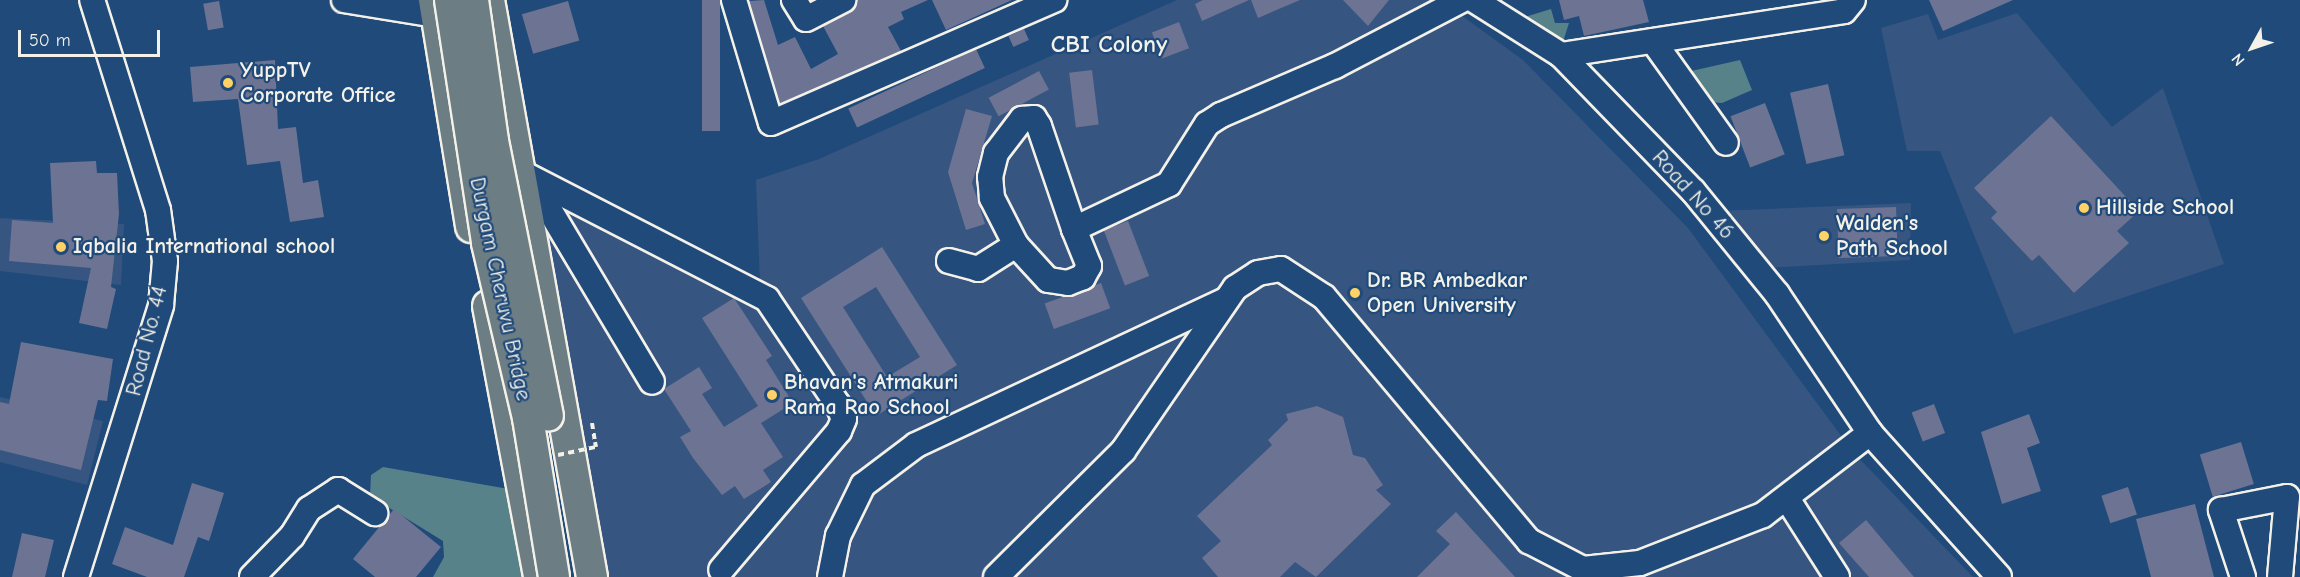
<!DOCTYPE html>
<html>
<head>
<meta charset="utf-8">
<style>
  body { margin:0 }
  #map { position:relative; width:2300px; height:577px; overflow:hidden; background:#1f4a7a; font-family:"Comic Neue",sans-serif }
  div>[style] { position:absolute }
  [style*='--x'] { left:calc(var(--x)*1px); top:calc(var(--y)*1px); width:calc(var(--w)*1px); rotate:calc(var(--a)*1deg) }
  .built>* { inset:0; background:#365681 }
  .green>* { inset:0; background:#588289 }
  .building>* { inset:0; background:#6d7392; transform-origin:0 0 }
  .path>* { height:4px; margin-top:-2px; transform-origin:0; background:repeating-linear-gradient(90deg,#f4f1e8 0 6px,transparent 0 10.5px) }
  .roads { filter:drop-shadow(2px 0 #f4f1e8) drop-shadow(-2px 0 #f4f1e8) drop-shadow(0 2px #f4f1e8) drop-shadow(0 -2px #f4f1e8) }
  .minor>* { height:24px; margin:-12px; padding:0 12px; transform-origin:12px; border-radius:12px; background:#1f4a7a }
  .major>* { height:30px; margin:-15px; padding:0 15px; transform-origin:15px; border-radius:15px; background:#6d7d84 }
  .path-bridge>* { height:4px; margin-top:-2px; transform-origin:0; background:repeating-linear-gradient(90deg,#f4f1e8 0 6px,transparent 0 10.5px) }
  .bridges { filter:drop-shadow(2px 0 #f4f1e8) drop-shadow(-2px 0 #f4f1e8) drop-shadow(0 2px #f4f1e8) drop-shadow(0 -2px #f4f1e8) }
  .major-bridge>* { height:30px; margin:-15px; padding:0 15px; transform-origin:15px; border-radius:15px; background:#6d7d84 }
  .dots>* { width:16px; height:16px; translate:-50% -50%; box-sizing:border-box; border:3px solid #1f4a7a; border-radius:50% }
  span { translate:-50% -50%; white-space:nowrap; text-align:center; line-height:1.15; -webkit-text-stroke:4.5px #1f4a7a; paint-order:stroke }
  .poi-label { font-size:22px; color:#f4f1e8; font-weight:700 }
  .left { translate:0 -50%; text-align:left }
  .street-label { font-size:22px; color:#f4f1e8 }
  .neighbourhood-label { font-size:24px; color:#f4f1e8; font-weight:700 }
  .north { position:absolute; left:2222px; top:18px; width:60px; height:60px; -webkit-text-stroke:4px #1f4a7a; paint-order:stroke; rotate:230deg; font-size:16px; font-weight:700; line-height:24px; text-align:center; color:#f4f1e8 }
  .north::after { content:''; display:block; margin:auto; width:21px; height:27px; background:#f4f1e8; clip-path:polygon(50% 0,100% 100%,50% 72%,0 100%) }
  .scale { position:absolute; left:18px; top:30px; width:142px; height:27px; box-sizing:border-box; border:3px solid #f4f1e8; border-top:0; padding-left:8px; font-size:18px; line-height:21px; white-space:nowrap; color:#f4f1e8; -webkit-text-stroke:4px #1f4a7a; paint-order:stroke }
</style>
</head>
<body>
<div id="map">
  <div class="built">
    <div style="clip-path:polygon(1177px 0,1440px 0,1523px 60px,1688px 228px,1853px 452px,1973px 577px,595px 577px,513px 151px,760px 284px,756px 180px,819px 159px)"></div>
    <div style="clip-path:polygon(2017px 13px,2112px 127px,2163px 88px,2224px 264px,2014px 334px,1940px 151px,1907px 151px,1881px 28px,1928px 14px,1938px 40px)"></div>
    <div style="clip-path:polygon(1911px 203px,1910px 260px,1764px 268px,1718px 211px)"></div>
    <div style="clip-path:polygon(0 218px,124px 224px,121px 285px,0 271px)"></div>
    <div style="clip-path:polygon(0 397px,103px 421px,87px 485px,0 462px)"></div>
  </div>
  <div class="green">
    <div style="clip-path:polygon(1551px 9px,1555px 23px,1569px 23px,1562px 45px,1518px 19px)"></div>
    <div style="clip-path:polygon(1740px 60px,1752px 90px,1722px 103px,1711px 102px,1687px 72px)"></div>
    <div style="clip-path:polygon(383px 467px,520px 491px,528px 577px,433px 577px,444px 557px,443px 541px,370px 496px,371px 475px)"></div>
  </div>
  <div class="building">
    <div style="left:702px;top:0;width:18px;height:131px"></div>
    <div style="clip-path:polygon(764px 0,778px 45px,795px 37px,811px 69px,838px 54px,823px 26px,850px 12px,857px 0,928px 0,901px 12px,904px 19px,888px 27px,901px 51px,780px 104px,749px 1px)"></div>
    <div style="clip-path:polygon(932px 0,1012px 0,946px 30px)"></div>
    <div style="clip-path:polygon(1203px 0,1249px 0,1202px 21px,1195px 4px)"></div>
    <div style="clip-path:polygon(1251px 0,1300px 0,1258px 18px)"></div>
    <div style="clip-path:polygon(1343px 0,1389px 0,1368px 26px)"></div>
    <div style="clip-path:polygon(1559px 0,1643px 0,1649px 22px,1584px 36px,1579px 16px,1564px 20px)"></div>
    <div style="clip-path:polygon(1929px 0,2013px 0,1943px 31px)"></div>
    <div style="left:219px;top:1px;width:27px;height:16px;rotate:80deg"></div>
    <div style="left:568px;top:1px;width:41px;height:48px;rotate:74deg"></div>
    <div style="left:1179px;top:22px;width:28px;height:29px;rotate:69deg"></div>
    <div style="left:1024px;top:29px;width:12px;height:17px;rotate:66deg"></div>
    <div style="left:976px;top:49px;width:21px;height:141px;rotate:65deg"></div>
    <div style="clip-path:polygon(275px 60px,278px 129px,296px 127px,303px 183px,318px 180px,324px 217px,290px 222px,280px 161px,247px 165px,238px 99px,193px 102px,190px 67px)"></div>
    <div style="left:1092px;top:70px;width:55px;height:23px;rotate:83deg"></div>
    <div style="left:1039px;top:71px;width:21px;height:57px;rotate:62deg"></div>
    <div style="left:1828px;top:84px;width:73px;height:39px;rotate:77deg"></div>
    <div style="left:1765px;top:103px;width:55px;height:37px;rotate:69deg"></div>
    <div style="clip-path:polygon(966px 109px,992px 116px,972px 183px,985px 224px,966px 230px,948px 172px)"></div>
    <div style="clip-path:polygon(2051px 116px,2139px 211px,2117px 231px,2129px 243px,2074px 293px,2039px 255px,2032px 261px,1991px 218px,1997px 212px,1974px 188px)"></div>
    <div style="clip-path:polygon(96px 161px,97px 173px,117px 173px,119px 214px,111px 287px,116px 289px,107px 329px,79px 323px,91px 268px,9px 261px,12px 220px,53px 223px,50px 163px)"></div>
    <div style="left:1896px;top:207px;width:49px;height:59px;rotate:88deg"></div>
    <div style="left:1128px;top:221px;width:59px;height:26px;rotate:69deg"></div>
    <div style="clip-path:polygon(evenodd,882px 247px,957px 365px,876px 416px,801px 298px,882px 247px,876px 287px,920px 357px,887px 377px,843px 307px,876px 287px)"></div>
    <div style="left:1101px;top:283px;width:27px;height:60px;rotate:70deg"></div>
    <div style="clip-path:polygon(734px 298px,772px 356px,766px 360px,793px 403px,761px 423px,783px 457px,763px 470px,771px 482px,744px 499px,735px 486px,722px 495px,693px 458px,680px 437px,691px 431px,664px 389px,699px 367px,712px 388px,702px 394px,724px 427px,758px 406px,702px 318px)"></div>
    <div style="clip-path:polygon(21px 342px,113px 359px,107px 401px,98px 400px,81px 470px,0 450px,0 402px,9px 404px)"></div>
    <div style="left:1934px;top:404px;width:31px;height:24px;rotate:69deg"></div>
    <div style="clip-path:polygon(1317px 406px,1343px 417px,1353px 455px,1365px 458px,1383px 485px,1376px 490px,1391px 504px,1316px 577px,1295px 562px,1280px 577px,1218px 577px,1202px 558px,1221px 541px,1197px 516px,1272px 445px,1268px 440px,1288px 420px,1286px 414px)"></div>
    <div style="clip-path:polygon(2029px 414px,2040px 443px,2027px 448px,2041px 491px,2002px 504px,1981px 432px)"></div>
    <div style="left:2241px;top:442px;width:44px;height:43px;rotate:73deg"></div>
    <div style="clip-path:polygon(192px 483px,224px 493px,209px 541px,198px 537px,184px 577px,147px 577px,112px 564px,125px 527px,173px 545px)"></div>
    <div style="left:2128px;top:487px;width:29px;height:28px;rotate:72deg"></div>
    <div style="clip-path:polygon(2195px 504px,2214px 577px,2151px 577px,2136px 519px)"></div>
    <div style="clip-path:polygon(394px 509px,441px 547px,416px 577px,375px 577px,353px 559px)"></div>
    <div style="clip-path:polygon(1456px 512px,1515px 577px,1417px 577px,1450px 544px,1436px 531px)"></div>
    <div style="clip-path:polygon(1866px 520px,1914px 577px,1869px 577px,1839px 543px)"></div>
    <div style="clip-path:polygon(22px 533px,54px 540px,45px 577px,12px 577px)"></div>
  </div>
  <div class="path">
    <div style="--x:592;--y:423;--w:19;--a:81"></div>
  </div>
  <div class="roads">
    <div class="minor">
      <div style="--x:344;--y:0;--w:93;--a:9.3"></div>
      <div style="--x:734;--y:0;--w:128;--a:73.3"></div>
      <div style="--x:771;--y:123;--w:309;--a:-23.5"></div>
      <div style="--x:794;--y:0;--w:22;--a:58"></div>
      <div style="--x:806;--y:19;--w:42;--a:-27.2"></div>
      <div style="--x:1474;--y:0;--w:103;--a:32.3"></div>
      <div style="--x:1561;--y:55;--w:190;--a:45.9"></div>
      <div style="--x:1693;--y:191;--w:133;--a:50.8"></div>
      <div style="--x:1777;--y:294;--w:167;--a:56.2"></div>
      <div style="--x:1870;--y:433;--w:193;--a:48.1"></div>
      <div style="--x:1653;--y:41;--w:125;--a:54.4"></div>
      <div style="--x:1561;--y:55;--w:286;--a:-8.8"></div>
      <div style="--x:1844;--y:11;--w:14;--a:-51"></div>
      <div style="--x:518;--y:171;--w:280;--a:27.2"></div>
      <div style="--x:767;--y:299;--w:128;--a:56.2"></div>
      <div style="--x:838;--y:405;--w:15;--a:67"></div>
      <div style="--x:844;--y:419;--w:13;--a:113"></div>
      <div style="--x:839;--y:431;--w:182;--a:130.3"></div>
      <div style="--x:531;--y:179;--w:236;--a:59.2"></div>
      <div style="--x:1074;--y:229;--w:40;--a:68"></div>
      <div style="--x:1089;--y:266;--w:13;--a:119"></div>
      <div style="--x:1083;--y:277;--w:16;--a:158"></div>
      <div style="--x:1068;--y:283;--w:20;--a:-171"></div>
      <div style="--x:1048;--y:280;--w:47;--a:-132.4"></div>
      <div style="--x:1016;--y:245;--w:53;--a:-117.1"></div>
      <div style="--x:992;--y:198;--w:21;--a:-95"></div>
      <div style="--x:990;--y:177;--w:25;--a:-76"></div>
      <div style="--x:996;--y:153;--w:43;--a:-52.6"></div>
      <div style="--x:1022;--y:119;--w:12;--a:-5"></div>
      <div style="--x:1034;--y:118;--w:9;--a:58"></div>
      <div style="--x:1039;--y:126;--w:109;--a:71.2"></div>
      <div style="--x:1074;--y:229;--w:105;--a:-25.3"></div>
      <div style="--x:1169;--y:184;--w:71;--a:-57.7"></div>
      <div style="--x:1207;--y:124;--w:17;--a:-33"></div>
      <div style="--x:1221;--y:115;--w:124;--a:-23.3"></div>
      <div style="--x:1335;--y:66;--w:143;--a:-27.5"></div>
      <div style="--x:949;--y:261;--w:30;--a:15"></div>
      <div style="--x:978;--y:269;--w:45;--a:-32.3"></div>
      <div style="--x:1788;--y:500;--w:91;--a:57.5"></div>
      <div style="--x:76;--y:577;--w:285;--a:-72.6"></div>
      <div style="--x:161;--y:305;--w:44;--a:-84.8"></div>
      <div style="--x:165;--y:261;--w:51;--a:-97.8"></div>
      <div style="--x:158;--y:210;--w:220;--a:-107.4"></div>
      <div style="--x:252;--y:577;--w:57;--a:-45.7"></div>
      <div style="--x:292;--y:536;--w:32;--a:-58"></div>
      <div style="--x:309;--y:509;--w:35;--a:-33"></div>
      <div style="--x:338;--y:490;--w:44;--a:31.9"></div>
      <div style="--x:830;--y:577;--w:42;--a:-79"></div>
      <div style="--x:838;--y:536;--w:57;--a:-63.9"></div>
      <div style="--x:863;--y:485;--w:66;--a:-37"></div>
      <div style="--x:916;--y:445;--w:341;--a:-25.1"></div>
      <div style="--x:996;--y:577;--w:179;--a:-44.8"></div>
      <div style="--x:1123;--y:451;--w:198;--a:-55.5"></div>
      <div style="--x:1235;--y:288;--w:27;--a:-33"></div>
      <div style="--x:1258;--y:273;--w:23;--a:-10"></div>
      <div style="--x:1281;--y:269;--w:51;--a:33.1"></div>
      <div style="--x:1324;--y:297;--w:319;--a:50"></div>
      <div style="--x:1529;--y:541;--w:61;--a:27.4"></div>
      <div style="--x:1583;--y:569;--w:57;--a:-6"></div>
      <div style="--x:1640;--y:563;--w:132;--a:-21.3"></div>
      <div style="--x:1763;--y:515;--w:135;--a:-37.5"></div>
      <div style="--x:2243;--y:577;--w:71;--a:-108.2"></div>
      <div style="--x:2221;--y:510;--w:67;--a:-11.1"></div>
      <div style="--x:2287;--y:497;--w:80;--a:95"></div>
    </div>
    <div class="major">
      <div style="--x:434;--y:0;--w:230;--a:80.7"></div>
      <div style="--x:489;--y:0;--w:586;--a:79.88"></div>
      <div style="--x:488;--y:306;--w:276;--a:79.3"></div>
    </div>
  </div>
  <div class="path-bridge">
    <div style="--x:558;--y:455;--w:39;--a:-12"></div>
    <div style="--x:596;--y:447;--w:5;--a:-101"></div>
  </div>
  <div class="bridges">
    <div class="major-bridge">
      <div style="--x:450;--y:0;--w:246;--a:81.3"></div>
      <div style="--x:487;--y:243;--w:180;--a:76.8"></div>
      <div style="--x:528;--y:418;--w:161;--a:80.7"></div>
      <div style="--x:473;--y:0;--w:142;--a:81.9"></div>
      <div style="--x:493;--y:141;--w:280;--a:78.7"></div>
    </div>
  </div>
  <div class="dots">
    <div style="left:228px;top:83px;background:#ffd166"></div>
    <div style="left:2084px;top:208px;background:#ffd166"></div>
    <div style="left:1824px;top:236px;background:#ffd166"></div>
    <div style="left:61px;top:247px;background:#ffd166"></div>
    <div style="left:1355px;top:293px;background:#ffd166"></div>
    <div style="left:772px;top:395px;background:#ffd166"></div>
  </div>
  <div class="poi-label">
    <span class="left" style="left:240px;top:83px">YuppTV<br>Corporate Office</span>
    <span class="left" style="left:2096px;top:208px">Hillside School</span>
    <span class="left" style="left:1836px;top:236px">Walden's<br>Path School</span>
    <span class="left" style="left:73px;top:247px">Iqbalia International school</span>
    <span class="left" style="left:1367px;top:293px">Dr. BR Ambedkar<br>Open University</span>
    <span class="left" style="left:784px;top:395px">Bhavan's Atmakuri<br>Rama Rao School</span>
  </div>
  <div class="street-label">
    <span style="left:1693px;top:195px;rotate:48deg">Road No 46</span>
    <span style="left:500px;top:289px;rotate:78deg">Durgam Cheruvu Bridge</span>
    <span style="left:147px;top:341px;rotate:-76deg">Road No. 44</span>
  </div>
  <div class="neighbourhood-label">
    <span style="left:1109px;top:45px">CBI Colony</span>
  </div>
  <div class="north">N</div>
  <div class="scale">50 m</div>
</div>
</body>
</html>
